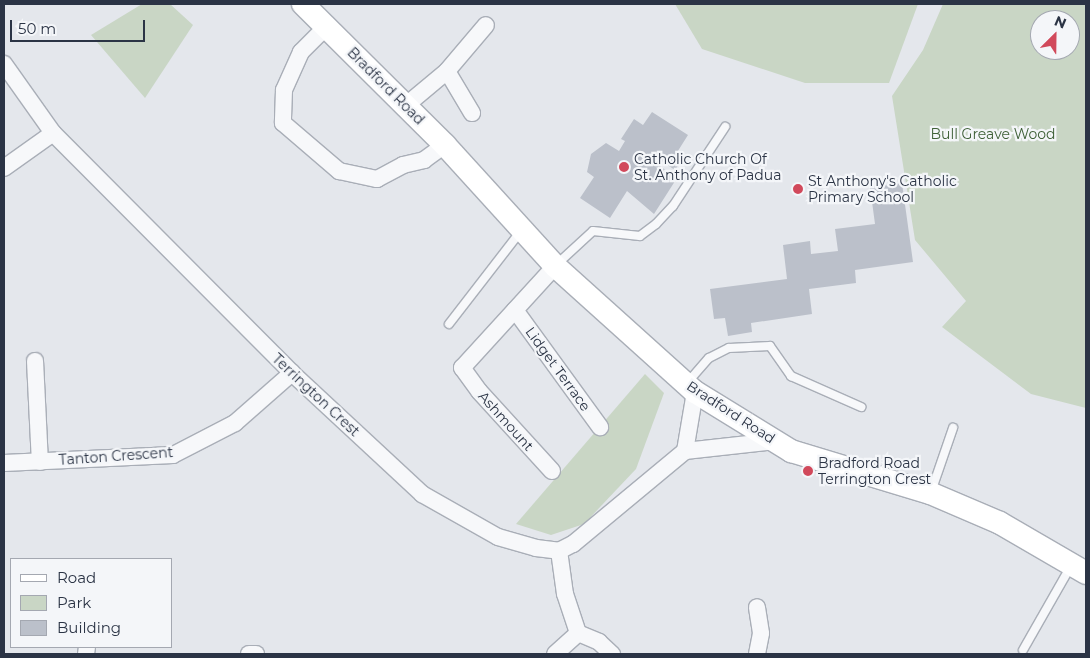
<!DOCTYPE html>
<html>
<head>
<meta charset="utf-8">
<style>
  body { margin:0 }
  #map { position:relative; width:1090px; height:658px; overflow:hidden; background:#e4e7ec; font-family:Montserrat,sans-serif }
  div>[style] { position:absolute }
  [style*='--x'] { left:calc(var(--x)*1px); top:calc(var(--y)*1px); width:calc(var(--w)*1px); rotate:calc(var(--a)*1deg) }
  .green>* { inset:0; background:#c9d6c5 }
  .building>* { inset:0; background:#bbc0ca }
  .roads { filter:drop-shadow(1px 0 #a9aeb7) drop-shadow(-1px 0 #a9aeb7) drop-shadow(0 1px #a9aeb7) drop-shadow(0 -1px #a9aeb7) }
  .lane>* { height:8px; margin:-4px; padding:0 4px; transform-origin:4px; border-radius:4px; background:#f7f8fa }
  .street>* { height:16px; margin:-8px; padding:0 8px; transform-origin:8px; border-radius:8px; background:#f7f8fa }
  .secondary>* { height:22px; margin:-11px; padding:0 11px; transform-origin:11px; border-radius:11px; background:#fff }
  .dots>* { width:14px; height:14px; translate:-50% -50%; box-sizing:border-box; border:2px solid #f4f6f9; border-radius:50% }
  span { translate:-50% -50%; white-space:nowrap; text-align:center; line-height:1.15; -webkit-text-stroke:4.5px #f4f6f9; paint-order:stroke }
  .street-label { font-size:14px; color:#2b3445 }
  .park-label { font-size:14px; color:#3f6138 }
  .poi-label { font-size:14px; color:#2b3445 }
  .left { translate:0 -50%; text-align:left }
  .frame { position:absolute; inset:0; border:5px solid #2b3445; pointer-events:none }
  .legend { position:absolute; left:10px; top:558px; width:162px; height:90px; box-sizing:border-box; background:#f4f6f9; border:1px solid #a4a8b1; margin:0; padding:6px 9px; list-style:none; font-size:15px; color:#2b3445 }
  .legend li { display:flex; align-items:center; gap:10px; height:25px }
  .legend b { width:25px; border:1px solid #a4a8b1 }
  .north { position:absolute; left:1030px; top:10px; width:50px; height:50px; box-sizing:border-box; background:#f4f6f9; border:1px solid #a4a8b1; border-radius:50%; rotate:23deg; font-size:14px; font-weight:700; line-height:20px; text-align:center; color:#2b3445 }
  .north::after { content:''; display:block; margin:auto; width:18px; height:22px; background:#d1495b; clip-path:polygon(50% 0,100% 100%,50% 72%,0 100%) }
  .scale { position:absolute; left:10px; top:20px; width:135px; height:22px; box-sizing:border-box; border:2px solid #2b3445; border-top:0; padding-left:6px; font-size:15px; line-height:18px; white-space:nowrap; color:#2b3445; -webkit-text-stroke:4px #f4f6f9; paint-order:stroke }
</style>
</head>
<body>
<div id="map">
  <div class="green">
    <div style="clip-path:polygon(142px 4px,170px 4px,193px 25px,145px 98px,91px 35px)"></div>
    <div style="clip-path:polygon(675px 4px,918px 4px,889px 83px,805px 83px,702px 49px)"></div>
    <div style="clip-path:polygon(evenodd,943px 4px,1086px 4px,1086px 408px,1031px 394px,942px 327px,966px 301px,915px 240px,892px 96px,923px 50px,943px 4px,1040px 20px,1070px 20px,1070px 50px,1040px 50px,1040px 20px)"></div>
    <div style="clip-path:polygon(645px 374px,664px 393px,636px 469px,584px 524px,551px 535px,516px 524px)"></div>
  </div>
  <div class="building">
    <div style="clip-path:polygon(652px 112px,688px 135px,676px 154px,683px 158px,675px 170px,660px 160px,657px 164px,677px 178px,654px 214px,627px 191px,610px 218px,580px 198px,594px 177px,587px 172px,591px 154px,606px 143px,619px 151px,625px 141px,621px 139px,634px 119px,643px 125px)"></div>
    <div style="clip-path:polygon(902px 183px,913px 262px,855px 270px,856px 283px,809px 289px,812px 314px,751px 323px,752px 332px,728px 336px,725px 318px,714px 319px,710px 289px,787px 279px,783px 245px,810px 241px,811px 254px,838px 251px,835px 229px,875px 224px,870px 187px)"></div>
  </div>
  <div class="roads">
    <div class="lane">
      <div style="--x:556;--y:265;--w:50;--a:-42.6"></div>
      <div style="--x:593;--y:231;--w:47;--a:6.1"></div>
      <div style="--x:640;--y:236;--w:20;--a:-37"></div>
      <div style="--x:656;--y:224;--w:25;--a:-47"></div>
      <div style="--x:673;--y:206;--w:95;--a:-56.6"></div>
      <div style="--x:449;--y:324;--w:118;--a:-52.3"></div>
      <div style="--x:687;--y:383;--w:33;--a:-49"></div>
      <div style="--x:709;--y:358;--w:22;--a:-27"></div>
      <div style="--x:729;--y:348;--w:41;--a:-2.8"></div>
      <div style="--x:770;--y:346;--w:37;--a:55"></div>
      <div style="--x:791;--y:376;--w:77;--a:23.9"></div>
      <div style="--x:931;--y:492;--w:68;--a:-71"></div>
      <div style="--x:1023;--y:650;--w:97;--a:-60.3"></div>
    </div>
    <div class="street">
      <div style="--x:327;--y:26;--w:37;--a:135"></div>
      <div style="--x:301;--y:52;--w:42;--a:114.1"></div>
      <div style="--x:284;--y:90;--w:33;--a:92"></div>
      <div style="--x:283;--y:123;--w:74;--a:40.6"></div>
      <div style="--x:339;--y:171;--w:39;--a:12"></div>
      <div style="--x:377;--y:179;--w:30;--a:-28"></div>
      <div style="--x:403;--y:165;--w:22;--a:-13"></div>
      <div style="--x:424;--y:160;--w:26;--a:-36"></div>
      <div style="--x:4;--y:64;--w:85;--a:54.6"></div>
      <div style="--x:53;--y:133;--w:339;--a:45.1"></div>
      <div style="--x:292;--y:373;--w:178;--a:42.9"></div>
      <div style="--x:422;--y:494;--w:87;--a:29.5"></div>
      <div style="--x:498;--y:537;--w:40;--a:16"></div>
      <div style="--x:536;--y:548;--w:23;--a:7"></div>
      <div style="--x:559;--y:551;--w:16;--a:-27"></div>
      <div style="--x:573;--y:544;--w:146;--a:-39.7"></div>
      <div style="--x:447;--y:71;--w:49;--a:59.2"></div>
      <div style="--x:404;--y:107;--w:56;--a:-39.9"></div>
      <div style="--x:447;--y:71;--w:60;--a:-49.7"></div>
      <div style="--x:4;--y:168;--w:60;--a:-35.5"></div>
      <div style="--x:515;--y:310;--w:145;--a:54"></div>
      <div style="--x:35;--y:361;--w:101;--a:87.2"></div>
      <div style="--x:695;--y:392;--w:60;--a:99.6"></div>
      <div style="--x:685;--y:451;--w:91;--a:-6.3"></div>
      <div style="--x:4;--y:463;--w:169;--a:-2.7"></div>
      <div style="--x:173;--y:455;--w:70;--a:-27.3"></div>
      <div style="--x:235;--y:423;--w:76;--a:-41.3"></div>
      <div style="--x:552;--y:471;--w:108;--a:-132.4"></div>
      <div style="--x:479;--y:391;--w:29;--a:-126"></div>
      <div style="--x:462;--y:368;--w:138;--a:-47.6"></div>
      <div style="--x:578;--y:633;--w:23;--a:23"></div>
      <div style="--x:599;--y:642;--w:18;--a:43"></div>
      <div style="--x:86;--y:654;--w:7;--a:-82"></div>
      <div style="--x:249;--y:654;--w:7;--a:0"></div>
      <div style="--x:555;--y:654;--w:31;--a:-42"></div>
      <div style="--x:578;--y:633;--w:41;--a:-108.4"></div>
      <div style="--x:565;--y:594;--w:43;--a:-97.9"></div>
      <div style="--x:757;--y:654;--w:21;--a:-79"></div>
      <div style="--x:761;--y:633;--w:26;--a:-99"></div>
    </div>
    <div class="secondary">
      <div style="--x:303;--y:4;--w:200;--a:44.8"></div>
      <div style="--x:445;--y:145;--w:164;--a:47.7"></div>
      <div style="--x:555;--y:266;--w:188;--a:42"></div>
      <div style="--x:695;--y:392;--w:113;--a:31.6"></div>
      <div style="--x:791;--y:451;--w:145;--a:16.8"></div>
      <div style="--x:930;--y:493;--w:76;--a:23.2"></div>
      <div style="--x:1000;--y:523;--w:99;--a:30.2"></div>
    </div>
  </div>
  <div class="dots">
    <div style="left:624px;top:167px;background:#d1495b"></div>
    <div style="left:798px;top:189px;background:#d1495b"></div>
    <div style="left:808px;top:471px;background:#d1495b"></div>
  </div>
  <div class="street-label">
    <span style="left:386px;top:86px;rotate:45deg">Bradford Road</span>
    <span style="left:558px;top:369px;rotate:54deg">Lidget Terrace</span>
    <span style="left:316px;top:395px;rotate:43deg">Terrington Crest</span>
    <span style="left:731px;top:412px;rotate:33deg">Bradford Road</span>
    <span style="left:506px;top:421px;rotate:48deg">Ashmount</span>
    <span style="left:116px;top:456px;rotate:-4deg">Tanton Crescent</span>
  </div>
  <div class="park-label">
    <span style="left:993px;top:134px">Bull Greave Wood</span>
  </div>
  <div class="poi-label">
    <span class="left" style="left:634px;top:167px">Catholic Church Of<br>St. Anthony of Padua</span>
    <span class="left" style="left:808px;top:189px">St Anthony's Catholic<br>Primary School</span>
    <span class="left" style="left:818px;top:471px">Bradford Road<br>Terrington Crest</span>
  </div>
  <div class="frame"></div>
  <ul class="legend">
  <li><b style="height:6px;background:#fff"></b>Road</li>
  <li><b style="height:14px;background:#c9d6c5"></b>Park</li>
  <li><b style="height:14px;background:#bbc0ca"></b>Building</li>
  </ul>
  <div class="north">N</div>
  <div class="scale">50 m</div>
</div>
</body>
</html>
